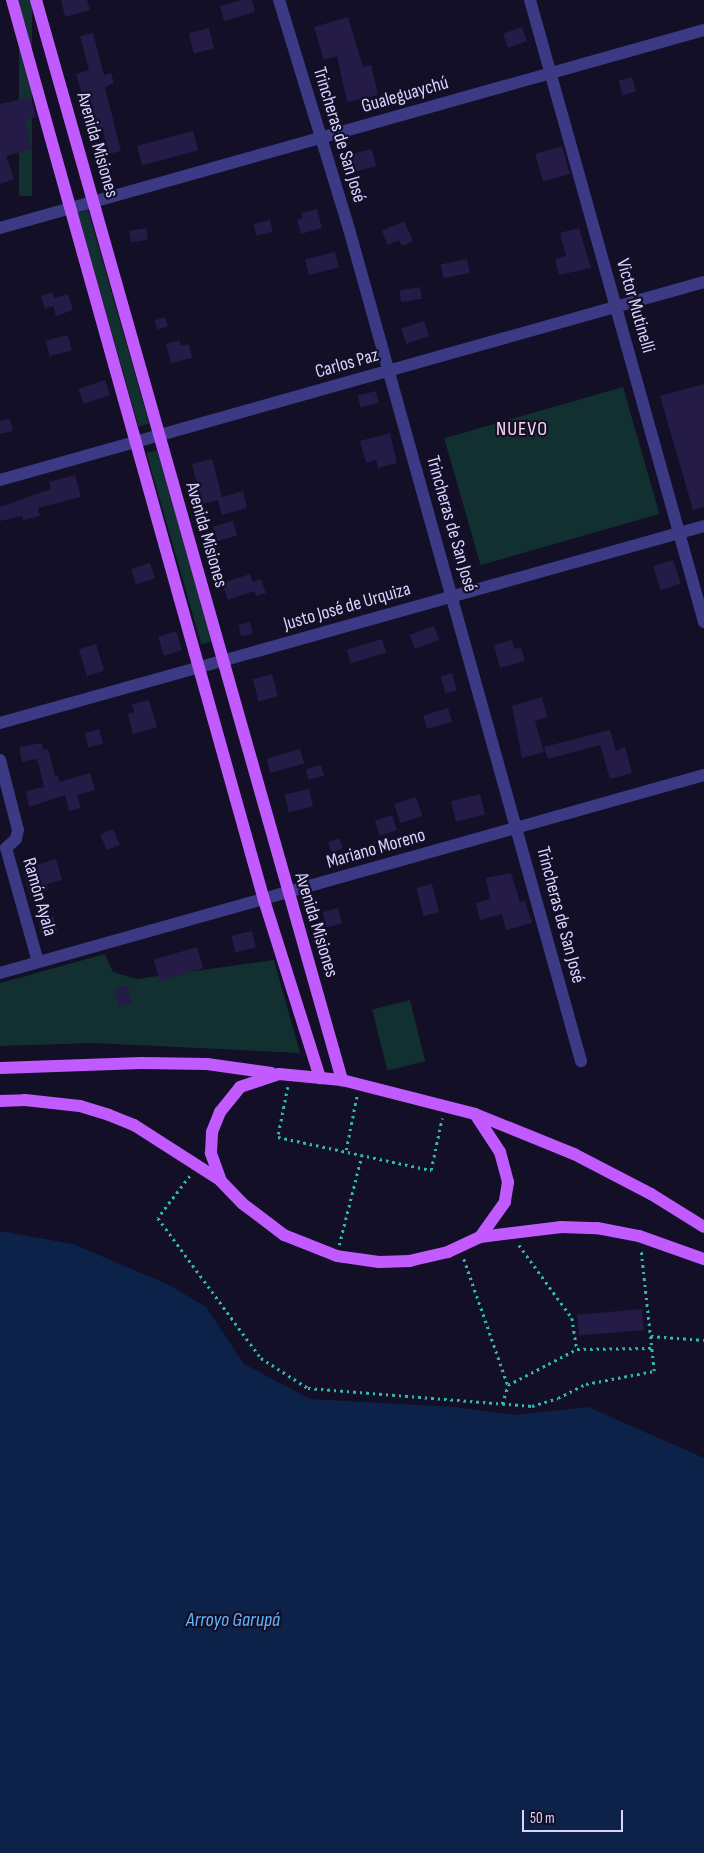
<!DOCTYPE html>
<html>
<head>
<meta charset="utf-8">
<style>
  body { margin:0 }
  #map { position:relative; width:704px; height:1853px; overflow:hidden; background:#130f26; font-family:"Sofia Sans Condensed",sans-serif }
  div>[style] { position:absolute }
  [style*='--x'] { left:calc(var(--x)*1px); top:calc(var(--y)*1px); width:calc(var(--w)*1px); rotate:calc(var(--a)*1deg) }
  .green>* { inset:0; background:#12302f; transform-origin:0 0 }
  .water>* { inset:0; background:#0c2248 }
  .building>* { inset:0; background:#241b47; transform-origin:0 0 }
  .path>* { height:2.5px; margin-top:-1.25px; transform-origin:0; background:repeating-linear-gradient(90deg,#2fb8b0 0 2.5px,transparent 0 6.5px) }
  .minor>* { height:12px; margin:-6px; padding:0 6px; transform-origin:6px; border-radius:6px; background:#3d3a85 }
  .major>* { height:12px; margin:-6px; padding:0 6px; transform-origin:6px; border-radius:6px; background:#c25bff }
  span { translate:-50% -50%; white-space:nowrap; text-align:center; line-height:1.15; -webkit-text-stroke:4.5px #130f26; paint-order:stroke }
  .street-label { font-size:19px; color:#d9d4ff }
  .neighbourhood-label { font-size:20px; color:#ffd6f0; letter-spacing:1px }
  .water-label { font-size:20px; color:#62b6ff; font-style:italic }
  .scale { position:absolute; left:522px; top:1810px; width:101px; height:22px; box-sizing:border-box; border:2px solid #d9d4ff; border-top:0; padding-left:6px; font-size:15px; line-height:18px; white-space:nowrap; color:#d9d4ff; -webkit-text-stroke:4px #130f26; paint-order:stroke }
</style>
</head>
<body>
<div id="map">
  <div class="green">
    <div style="left:19px;top:0;width:13px;height:196px"></div>
    <div style="left:88px;top:210px;width:222px;height:11px;rotate:74deg"></div>
    <div style="left:623px;top:387px;width:132px;height:186px;rotate:74deg"></div>
    <div style="left:157px;top:450px;width:199px;height:11px;rotate:74deg"></div>
    <div style="clip-path:polygon(105px 954px,113px 972px,137px 979px,274px 960px,300px 1053px,93px 1043px,0 1046px,0 983px)"></div>
    <div style="left:410px;top:1000px;width:63px;height:39px;rotate:76deg"></div>
  </div>
  <div class="water">
    <div style="clip-path:polygon(0 1231px,73px 1244px,167px 1284px,206px 1307px,244px 1364px,310px 1399px,454px 1407px,515px 1415px,588px 1407px,704px 1458px,704px 1853px,0 1853px)"></div>
  </div>
  <div class="building">
    <div style="clip-path:polygon(61px 0,87px 0,90px 10px,65px 17px)"></div>
    <div style="clip-path:polygon(241px 0,252px 0,255px 12px,224px 21px,220px 6px)"></div>
    <div style="clip-path:polygon(348px 17px,363px 67px,371px 65px,378px 95px,347px 102px,337px 56px,324px 60px,314px 27px)"></div>
    <div style="left:522px;top:27px;width:15px;height:20px;rotate:70deg"></div>
    <div style="left:209px;top:28px;width:21px;height:21px;rotate:76deg"></div>
    <div style="clip-path:polygon(93px 33px,104px 75px,111px 73px,114px 83px,105px 87px,121px 151px,109px 154px,102px 128px,92px 131px,76px 74px,89px 70px,80px 36px)"></div>
    <div style="left:632px;top:77px;width:15px;height:14px;rotate:74deg"></div>
    <div style="clip-path:polygon(31px 97px,36px 117px,25px 120px,32px 149px,6px 156px,14px 179px,0 184px,0 104px)"></div>
    <div style="left:193px;top:131px;width:20px;height:58px;rotate:75deg"></div>
    <div style="left:562px;top:146px;width:29px;height:28px;rotate:74deg"></div>
    <div style="left:372px;top:149px;width:18px;height:23px;rotate:77deg"></div>
    <div style="clip-path:polygon(317px 209px,322px 228px,301px 234px,297px 220px,303px 218px,301px 213px)"></div>
    <div style="left:270px;top:220px;width:12px;height:17px;rotate:76deg"></div>
    <div style="clip-path:polygon(404px 221px,413px 241px,402px 246px,399px 240px,388px 245px,382px 231px)"></div>
    <div style="left:146px;top:228px;width:12px;height:17px;rotate:81deg"></div>
    <div style="clip-path:polygon(579px 228px,591px 268px,559px 275px,555px 259px,566px 256px,560px 233px)"></div>
    <div style="left:335px;top:252px;width:16px;height:31px;rotate:76deg"></div>
    <div style="left:467px;top:259px;width:14px;height:27px;rotate:78deg"></div>
    <div style="left:420px;top:287px;width:12px;height:21px;rotate:81deg"></div>
    <div style="clip-path:polygon(52px 292px,54px 298px,68px 294px,73px 310px,56px 316px,53px 306px,45px 309px,41px 296px)"></div>
    <div style="left:165px;top:317px;width:10px;height:11px;rotate:73deg"></div>
    <div style="left:424px;top:321px;width:16px;height:24px;rotate:72deg"></div>
    <div style="left:68px;top:335px;width:16px;height:23px;rotate:76deg"></div>
    <div style="clip-path:polygon(179px 340px,181px 346px,189px 344px,192px 358px,171px 363px,166px 344px)"></div>
    <div style="left:105px;top:380px;width:16px;height:28px;rotate:72deg"></div>
    <div style="clip-path:polygon(704px 384px,704px 507px,693px 510px,660px 396px)"></div>
    <div style="left:376px;top:391px;width:12px;height:19px;rotate:76deg"></div>
    <div style="clip-path:polygon(10px 419px,13px 431px,0 434px,0 421px)"></div>
    <div style="clip-path:polygon(390px 433px,397px 463px,378px 468px,376px 460px,366px 463px,360px 441px)"></div>
    <div style="clip-path:polygon(212px 459px,222px 497px,243px 491px,247px 508px,222px 515px,218px 500px,202px 504px,192px 464px)"></div>
    <div style="clip-path:polygon(75px 475px,81px 497px,38px 508px,40px 516px,23px 520px,22px 516px,0 521px,0 507px,51px 489px,49px 482px)"></div>
    <div style="left:233px;top:521px;width:15px;height:21px;rotate:74deg"></div>
    <div style="left:673px;top:560px;width:25px;height:21px;rotate:72deg"></div>
    <div style="left:150px;top:563px;width:16px;height:20px;rotate:72deg"></div>
    <div style="clip-path:polygon(250px 574px,253px 582px,261px 579px,266px 593px,256px 596px,254px 591px,228px 600px,222px 583px)"></div>
    <div style="left:250px;top:622px;width:12px;height:12px;rotate:76deg"></div>
    <div style="left:434px;top:626px;width:15px;height:26px;rotate:70deg"></div>
    <div style="left:176px;top:631px;width:20px;height:19px;rotate:72deg"></div>
    <div style="left:382px;top:639px;width:14px;height:37px;rotate:73deg"></div>
    <div style="clip-path:polygon(512px 640px,514px 649px,521px 647px,525px 661px,500px 668px,494px 645px)"></div>
    <div style="left:96px;top:644px;width:28px;height:18px;rotate:73deg"></div>
    <div style="left:452px;top:673px;width:18px;height:12px;rotate:74deg"></div>
    <div style="left:272px;top:674px;width:23px;height:20px;rotate:75deg"></div>
    <div style="clip-path:polygon(542px 697px,547px 717px,535px 721px,544px 752px,522px 758px,512px 706px)"></div>
    <div style="clip-path:polygon(149px 700px,157px 727px,133px 734px,128px 714px,134px 712px,132px 704px)"></div>
    <div style="left:448px;top:708px;width:14px;height:26px;rotate:73deg"></div>
    <div style="left:99px;top:729px;width:15px;height:15px;rotate:74deg"></div>
    <div style="clip-path:polygon(610px 730px,616px 751px,625px 747px,632px 773px,610px 779px,600px 745px,548px 759px,544px 747px)"></div>
    <div style="clip-path:polygon(42px 743px,43px 750px,48px 749px,55px 776px,58px 775px,59px 782px,90px 773px,95px 790px,77px 795px,81px 808px,69px 811px,65px 795px,29px 807px,26px 791px,44px 787px,39px 765px,36px 759px,22px 762px,19px 747px)"></div>
    <div style="left:300px;top:749px;width:15px;height:35px;rotate:74deg"></div>
    <div style="left:321px;top:765px;width:11px;height:16px;rotate:75deg"></div>
    <div style="left:309px;top:789px;width:18px;height:25px;rotate:77deg"></div>
    <div style="left:480px;top:794px;width:21px;height:30px;rotate:76deg"></div>
    <div style="left:416px;top:797px;width:20px;height:23px;rotate:72deg"></div>
    <div style="left:392px;top:815px;width:16px;height:18px;rotate:72deg"></div>
    <div style="left:113px;top:829px;width:17px;height:14px;rotate:66deg"></div>
    <div style="left:339px;top:838px;width:11px;height:12px;rotate:68deg"></div>
    <div style="clip-path:polygon(56px 859px,62px 880px,47px 884px,49px 890px,30px 895px,23px 869px)"></div>
    <div style="clip-path:polygon(511px 873px,520px 902px,525px 901px,532px 923px,506px 930px,502px 914px,480px 920px,476px 903px,490px 899px,486px 878px)"></div>
    <div style="left:432px;top:884px;width:29px;height:16px;rotate:76deg"></div>
    <div style="left:338px;top:908px;width:16px;height:16px;rotate:75deg"></div>
    <div style="left:53px;top:916px;width:15px;height:16px;rotate:74deg"></div>
    <div style="left:252px;top:931px;width:17px;height:21px;rotate:77deg"></div>
    <div style="left:197px;top:947px;width:22px;height:45px;rotate:74deg"></div>
    <div style="left:128px;top:985px;width:18px;height:14px;rotate:77deg"></div>
    <div style="left:642px;top:1309px;width:21px;height:65px;rotate:85deg"></div>
  </div>
  <div class="path">
    <div style="--x:288;--y:1087;--w:51;--a:101.3"></div>
    <div style="--x:278;--y:1137;--w:157;--a:12.2"></div>
    <div style="--x:431;--y:1170;--w:53;--a:-78.1"></div>
    <div style="--x:346;--y:1150;--w:56;--a:-78.7"></div>
    <div style="--x:190;--y:1176;--w:53;--a:127.3"></div>
    <div style="--x:158;--y:1218;--w:174;--a:53.7"></div>
    <div style="--x:261;--y:1358;--w:56;--a:32.6"></div>
    <div style="--x:308;--y:1388;--w:225;--a:4.6"></div>
    <div style="--x:532;--y:1406;--w:27;--a:-17"></div>
    <div style="--x:558;--y:1398;--w:31;--a:-27"></div>
    <div style="--x:586;--y:1384;--w:69;--a:-10.8"></div>
    <div style="--x:654;--y:1371;--w:121;--a:-96.2"></div>
    <div style="--x:339;--y:1245;--w:94;--a:-75.8"></div>
    <div style="--x:519;--y:1245;--w:90;--a:54"></div>
    <div style="--x:572;--y:1318;--w:31;--a:81"></div>
    <div style="--x:464;--y:1259;--w:133;--a:70.8"></div>
    <div style="--x:651;--y:1336;--w:53;--a:4.3"></div>
    <div style="--x:502;--y:1404;--w:20;--a:-72"></div>
    <div style="--x:508;--y:1385;--w:78;--a:-27.6"></div>
    <div style="--x:577;--y:1349;--w:75;--a:-0.8"></div>
  </div>
  <div class="minor">
    <div style="--x:279;--y:0;--w:239;--a:73"></div>
    <div style="--x:349;--y:229;--w:864;--a:74.42"></div>
    <div style="--x:530;--y:0;--w:646;--a:74.37"></div>
    <div style="--x:0;--y:228;--w:731;--a:-15.71"></div>
    <div style="--x:0;--y:480;--w:731;--a:-15.71"></div>
    <div style="--x:0;--y:723;--w:731;--a:-15.63"></div>
    <div style="--x:0;--y:760;--w:72;--a:75.6"></div>
    <div style="--x:18;--y:830;--w:9;--a:103"></div>
    <div style="--x:16;--y:839;--w:13;--a:138"></div>
    <div style="--x:6;--y:848;--w:118;--a:74.3"></div>
    <div style="--x:0;--y:973;--w:731;--a:-15.71"></div>
  </div>
  <div class="major">
    <div style="--x:12;--y:0;--w:935;--a:74.36"></div>
    <div style="--x:264;--y:900;--w:187;--a:72.5"></div>
    <div style="--x:36;--y:0;--w:1123;--a:74.18"></div>
    <div style="--x:0;--y:1068;--w:141;--a:-2"></div>
    <div style="--x:141;--y:1063;--w:66;--a:0.9"></div>
    <div style="--x:207;--y:1064;--w:65;--a:8"></div>
    <div style="--x:0;--y:1101;--w:25;--a:-2"></div>
    <div style="--x:25;--y:1100;--w:55;--a:6.2"></div>
    <div style="--x:80;--y:1106;--w:30;--a:17"></div>
    <div style="--x:109;--y:1115;--w:27;--a:22"></div>
    <div style="--x:134;--y:1125;--w:102;--a:32.6"></div>
    <div style="--x:475;--y:1114;--w:45;--a:56.7"></div>
    <div style="--x:500;--y:1152;--w:31;--a:75"></div>
    <div style="--x:508;--y:1182;--w:20;--a:99"></div>
    <div style="--x:505;--y:1202;--w:43;--a:125.5"></div>
    <div style="--x:480;--y:1237;--w:35;--a:155"></div>
    <div style="--x:448;--y:1252;--w:39;--a:167"></div>
    <div style="--x:410;--y:1261;--w:31;--a:178"></div>
    <div style="--x:379;--y:1262;--w:42;--a:-171.9"></div>
    <div style="--x:337;--y:1256;--w:57;--a:-158.4"></div>
    <div style="--x:284;--y:1235;--w:51;--a:-142.9"></div>
    <div style="--x:243;--y:1204;--w:32;--a:-134"></div>
    <div style="--x:221;--y:1181;--w:30;--a:-110"></div>
    <div style="--x:211;--y:1153;--w:21;--a:-87"></div>
    <div style="--x:212;--y:1132;--w:22;--a:-68"></div>
    <div style="--x:220;--y:1112;--w:32;--a:-51"></div>
    <div style="--x:240;--y:1087;--w:41;--a:-18.4"></div>
    <div style="--x:279;--y:1074;--w:63;--a:5.4"></div>
    <div style="--x:342;--y:1080;--w:137;--a:14.3"></div>
    <div style="--x:475;--y:1114;--w:107;--a:22"></div>
    <div style="--x:574;--y:1154;--w:87;--a:27.5"></div>
    <div style="--x:651;--y:1194;--w:62;--a:31.9"></div>
    <div style="--x:480;--y:1237;--w:82;--a:-7"></div>
    <div style="--x:561;--y:1227;--w:36;--a:2"></div>
    <div style="--x:597;--y:1228;--w:43;--a:10.8"></div>
    <div style="--x:639;--y:1236;--w:69;--a:19.5"></div>
  </div>
  <div class="street-label">
    <span style="left:405px;top:95px;rotate:-16deg">Gualeguaychú</span>
    <span style="left:339px;top:135px;rotate:73deg">Trincheras de San José</span>
    <span style="left:97px;top:145px;rotate:74deg">Avenida Misiones</span>
    <span style="left:635px;top:306px;rotate:74deg">Victor Mutinelli</span>
    <span style="left:347px;top:364px;rotate:-16deg">Carlos Paz</span>
    <span style="left:451px;top:524px;rotate:74deg">Trincheras de San José</span>
    <span style="left:206px;top:535px;rotate:74deg">Avenida Misiones</span>
    <span style="left:347px;top:607px;rotate:-16deg">Justo José de Urquiza</span>
    <span style="left:376px;top:849px;rotate:-16deg">Mariano Moreno</span>
    <span style="left:39px;top:897px;rotate:74deg">Ramón Ayala</span>
    <span style="left:560px;top:915px;rotate:75deg">Trincheras de San José</span>
    <span style="left:316px;top:925px;rotate:73deg">Avenida Misiones</span>
  </div>
  <div class="neighbourhood-label">
    <span style="left:522px;top:429px">NUEVO</span>
  </div>
  <div class="water-label">
    <span style="left:233px;top:1620px">Arroyo Garupá</span>
  </div>
  <div class="scale">50 m</div>
</div>
</body>
</html>
